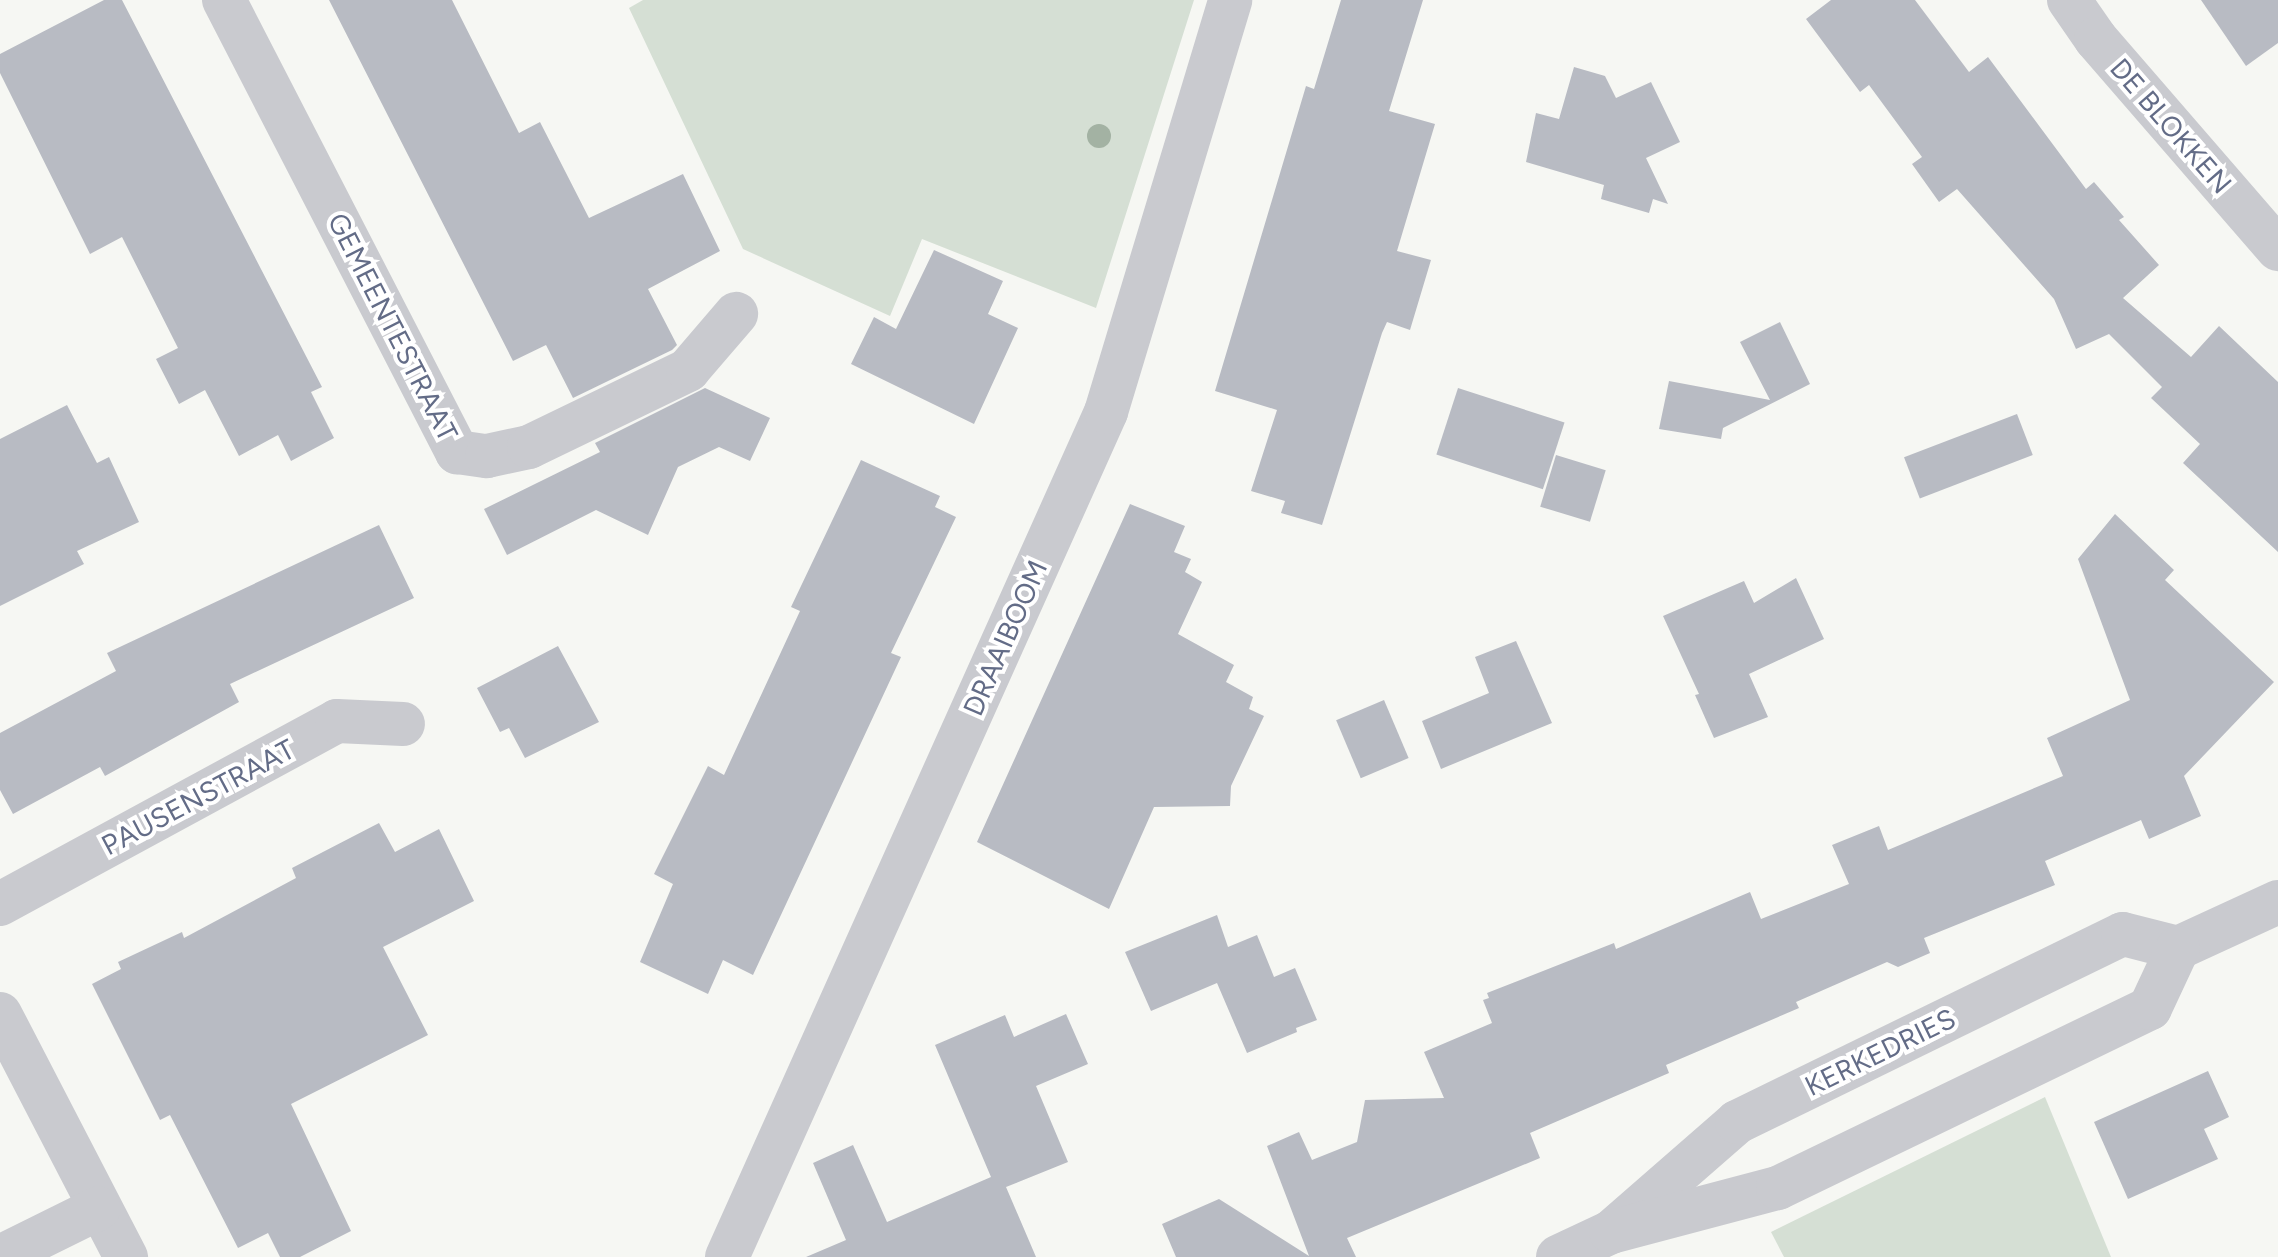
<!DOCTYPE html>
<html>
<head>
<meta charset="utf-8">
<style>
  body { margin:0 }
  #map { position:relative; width:2278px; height:1257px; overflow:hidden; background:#f6f7f3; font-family:Figtree,sans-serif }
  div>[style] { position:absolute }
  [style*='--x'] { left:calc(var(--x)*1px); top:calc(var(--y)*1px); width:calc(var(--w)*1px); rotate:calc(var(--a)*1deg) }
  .green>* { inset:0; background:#d5dfd4 }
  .building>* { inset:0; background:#b8bbc3; transform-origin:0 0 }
  .street>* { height:44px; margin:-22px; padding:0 22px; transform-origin:22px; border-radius:22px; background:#c9cacf }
  .trees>* { width:24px; height:24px; margin:-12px; border-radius:50%; background:#a3b2a3 }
  span { translate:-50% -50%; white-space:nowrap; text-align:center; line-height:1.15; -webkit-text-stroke:8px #fff; paint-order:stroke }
  .street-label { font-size:28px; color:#636c87 }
</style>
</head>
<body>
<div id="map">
  <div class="green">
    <div style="clip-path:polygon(643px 0,1194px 0,1096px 308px,922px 239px,890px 316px,743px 249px,629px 8px)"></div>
    <div style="clip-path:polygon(2045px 1097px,2111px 1257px,1784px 1257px,1771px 1232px)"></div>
  </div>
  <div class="building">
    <div style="clip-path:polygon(104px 0,122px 0,322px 387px,311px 392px,334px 438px,291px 461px,278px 435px,239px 456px,205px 390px,179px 404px,156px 359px,178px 348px,122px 237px,90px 254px,0 73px,0 54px)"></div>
    <div style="clip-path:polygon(329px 0,452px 0,519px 133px,540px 122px,589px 218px,683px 174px,720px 251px,648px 289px,677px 345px,672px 350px,573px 398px,546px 345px,513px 361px)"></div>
    <div style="clip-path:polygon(1341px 0,1423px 0,1389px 111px,1435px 124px,1397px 251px,1431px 260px,1410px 330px,1387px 322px,1382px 333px,1322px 525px,1281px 513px,1285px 501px,1251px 491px,1277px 410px,1215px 391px,1306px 86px,1314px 89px)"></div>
    <div style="clip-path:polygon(1831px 0,1915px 0,1969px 72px,1988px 57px,2086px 189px,2094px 182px,2124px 217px,2119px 220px,2159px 265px,2123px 298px,2191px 357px,2219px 326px,2278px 382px,2278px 552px,2183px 463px,2200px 444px,2151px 398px,2162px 387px,2109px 334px,2076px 349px,2054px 299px,1957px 189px,1939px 202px,1912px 164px,1922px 157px,1869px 85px,1860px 92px,1806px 19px)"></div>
    <div style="clip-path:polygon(2201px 0,2278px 0,2278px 43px,2246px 66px)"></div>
    <div style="clip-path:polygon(1574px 67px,1605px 76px,1616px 98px,1651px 82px,1680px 142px,1646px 158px,1668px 204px,1653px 199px,1649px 213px,1601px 199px,1604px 185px,1526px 162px,1536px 113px,1559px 119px)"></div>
    <div style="clip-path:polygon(934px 250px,1003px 281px,988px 314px,1018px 328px,974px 424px,851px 364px,874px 317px,896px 329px)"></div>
    <div style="clip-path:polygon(1780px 322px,1810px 384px,1723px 428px,1721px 439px,1659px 429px,1669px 381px,1770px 400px,1740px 342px)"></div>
    <div style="clip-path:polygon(705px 388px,770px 418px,750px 461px,719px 447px,678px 467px,648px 535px,596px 510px,507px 555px,484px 509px,600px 452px,595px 443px)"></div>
    <div style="left:1458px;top:388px;width:112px;height:70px;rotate:18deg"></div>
    <div style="clip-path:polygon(67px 405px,97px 463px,109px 457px,139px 522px,77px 551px,84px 564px,0 606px,0 439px)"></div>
    <div style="left:2017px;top:414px;width:44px;height:121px;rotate:69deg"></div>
    <div style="left:1556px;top:455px;width:52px;height:54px;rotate:17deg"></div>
    <div style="clip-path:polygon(861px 460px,940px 496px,935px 507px,956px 517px,891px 653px,901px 657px,753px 975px,723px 960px,708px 994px,640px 962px,673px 884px,654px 874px,708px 766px,724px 775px,800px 611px,791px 607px)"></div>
    <div style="clip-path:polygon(1130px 504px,1185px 526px,1174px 552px,1191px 559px,1185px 572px,1202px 582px,1178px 634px,1234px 665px,1226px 682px,1253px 697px,1249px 709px,1264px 716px,1231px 786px,1230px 806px,1154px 807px,1109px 909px,977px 842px)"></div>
    <div style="clip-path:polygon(2115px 514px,2174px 570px,2165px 580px,2274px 682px,2184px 776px,2201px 816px,2149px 839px,2141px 820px,2045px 861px,2055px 885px,1924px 938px,1930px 953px,1898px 967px,1887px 962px,1796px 1002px,1799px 1008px,1666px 1065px,1669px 1073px,1530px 1133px,1540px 1158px,1347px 1238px,1356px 1257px,1176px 1257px,1162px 1224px,1219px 1199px,1309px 1256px,1267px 1146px,1299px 1132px,1312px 1160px,1357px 1142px,1365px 1100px,1444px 1098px,1424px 1052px,1492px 1023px,1483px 1000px,1489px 998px,1487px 993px,1614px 943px,1616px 949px,1750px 892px,1761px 919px,1849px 884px,1832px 845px,1879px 826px,1888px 850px,2063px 776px,2047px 738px,2130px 700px,2078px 559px)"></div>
    <div style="clip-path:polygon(379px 525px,414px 598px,230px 684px,239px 702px,105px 776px,100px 767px,13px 814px,0 790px,0 733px,116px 671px,107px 653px)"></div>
    <div style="clip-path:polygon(1796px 578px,1824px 639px,1749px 674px,1768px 717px,1714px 738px,1695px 695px,1699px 694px,1663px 616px,1744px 581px,1754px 603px)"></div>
    <div style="clip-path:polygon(1516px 641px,1552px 723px,1441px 769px,1422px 721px,1489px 693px,1475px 657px)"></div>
    <div style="clip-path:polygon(558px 646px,599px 722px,525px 758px,509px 728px,500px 732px,477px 688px)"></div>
    <div style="left:1384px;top:700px;width:63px;height:52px;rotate:67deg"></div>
    <div style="clip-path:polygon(379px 823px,395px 852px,439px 829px,474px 901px,383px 947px,428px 1035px,291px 1104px,351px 1231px,300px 1257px,280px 1257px,268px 1233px,238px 1248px,170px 1115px,160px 1120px,92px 984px,121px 969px,118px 962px,182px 932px,184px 938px,296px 878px,292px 868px)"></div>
    <div style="clip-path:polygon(1217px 915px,1228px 947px,1257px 935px,1274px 977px,1295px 968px,1317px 1020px,1296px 1028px,1297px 1032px,1247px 1053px,1217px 983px,1151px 1011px,1125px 952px)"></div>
    <div style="clip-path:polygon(1066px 1014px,1088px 1064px,1036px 1086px,1068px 1162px,1006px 1187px,1036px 1257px,806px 1257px,846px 1240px,813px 1163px,853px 1145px,887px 1222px,991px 1177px,935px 1045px,1005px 1015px,1014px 1037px)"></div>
    <div style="clip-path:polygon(2208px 1071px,2229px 1117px,2204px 1129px,2218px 1159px,2128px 1199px,2094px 1122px)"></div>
  </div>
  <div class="street">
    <div style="--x:224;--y:0;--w:509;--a:62.73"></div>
    <div style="--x:457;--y:452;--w:30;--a:8"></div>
    <div style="--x:487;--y:456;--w:43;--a:-12.1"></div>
    <div style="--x:529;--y:447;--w:177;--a:-25.8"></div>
    <div style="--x:688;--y:370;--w:74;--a:-49.4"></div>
    <div style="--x:2069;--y:0;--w:47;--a:55.3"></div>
    <div style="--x:2096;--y:39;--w:278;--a:49.1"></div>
    <div style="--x:0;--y:904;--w:383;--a:-28.5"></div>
    <div style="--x:337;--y:721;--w:66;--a:2.6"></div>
    <div style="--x:0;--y:1014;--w:274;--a:62.6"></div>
    <div style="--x:1611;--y:1232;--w:167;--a:-41.1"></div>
    <div style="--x:1737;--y:1122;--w:429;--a:-26"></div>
    <div style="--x:2123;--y:934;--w:57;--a:14.3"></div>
    <div style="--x:2178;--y:948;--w:110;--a:-24.7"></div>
    <div style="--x:0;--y:1257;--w:110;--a:-26.3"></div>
    <div style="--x:727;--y:1257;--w:926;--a:-65.84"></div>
    <div style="--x:1106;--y:412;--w:430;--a:-73.2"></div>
    <div style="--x:1558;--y:1257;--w:59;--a:-25.3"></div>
    <div style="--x:1611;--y:1232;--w:173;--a:-14.8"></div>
    <div style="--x:1778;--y:1188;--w:413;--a:-25.8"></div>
    <div style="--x:2150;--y:1008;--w:66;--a:-65"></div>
  </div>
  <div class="trees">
    <div style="left:1099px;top:136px"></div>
  </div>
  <div class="street-label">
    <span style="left:2171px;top:126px;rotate:49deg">DE BLOKKEN</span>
    <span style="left:393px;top:327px;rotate:63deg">GEMEENTESTRAAT</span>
    <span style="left:1005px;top:638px;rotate:-66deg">DRAAIBOOM</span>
    <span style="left:198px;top:797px;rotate:-28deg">PAUSENSTRAAT</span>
    <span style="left:1880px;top:1052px;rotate:-26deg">KERKEDRIES</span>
  </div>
</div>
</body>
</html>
